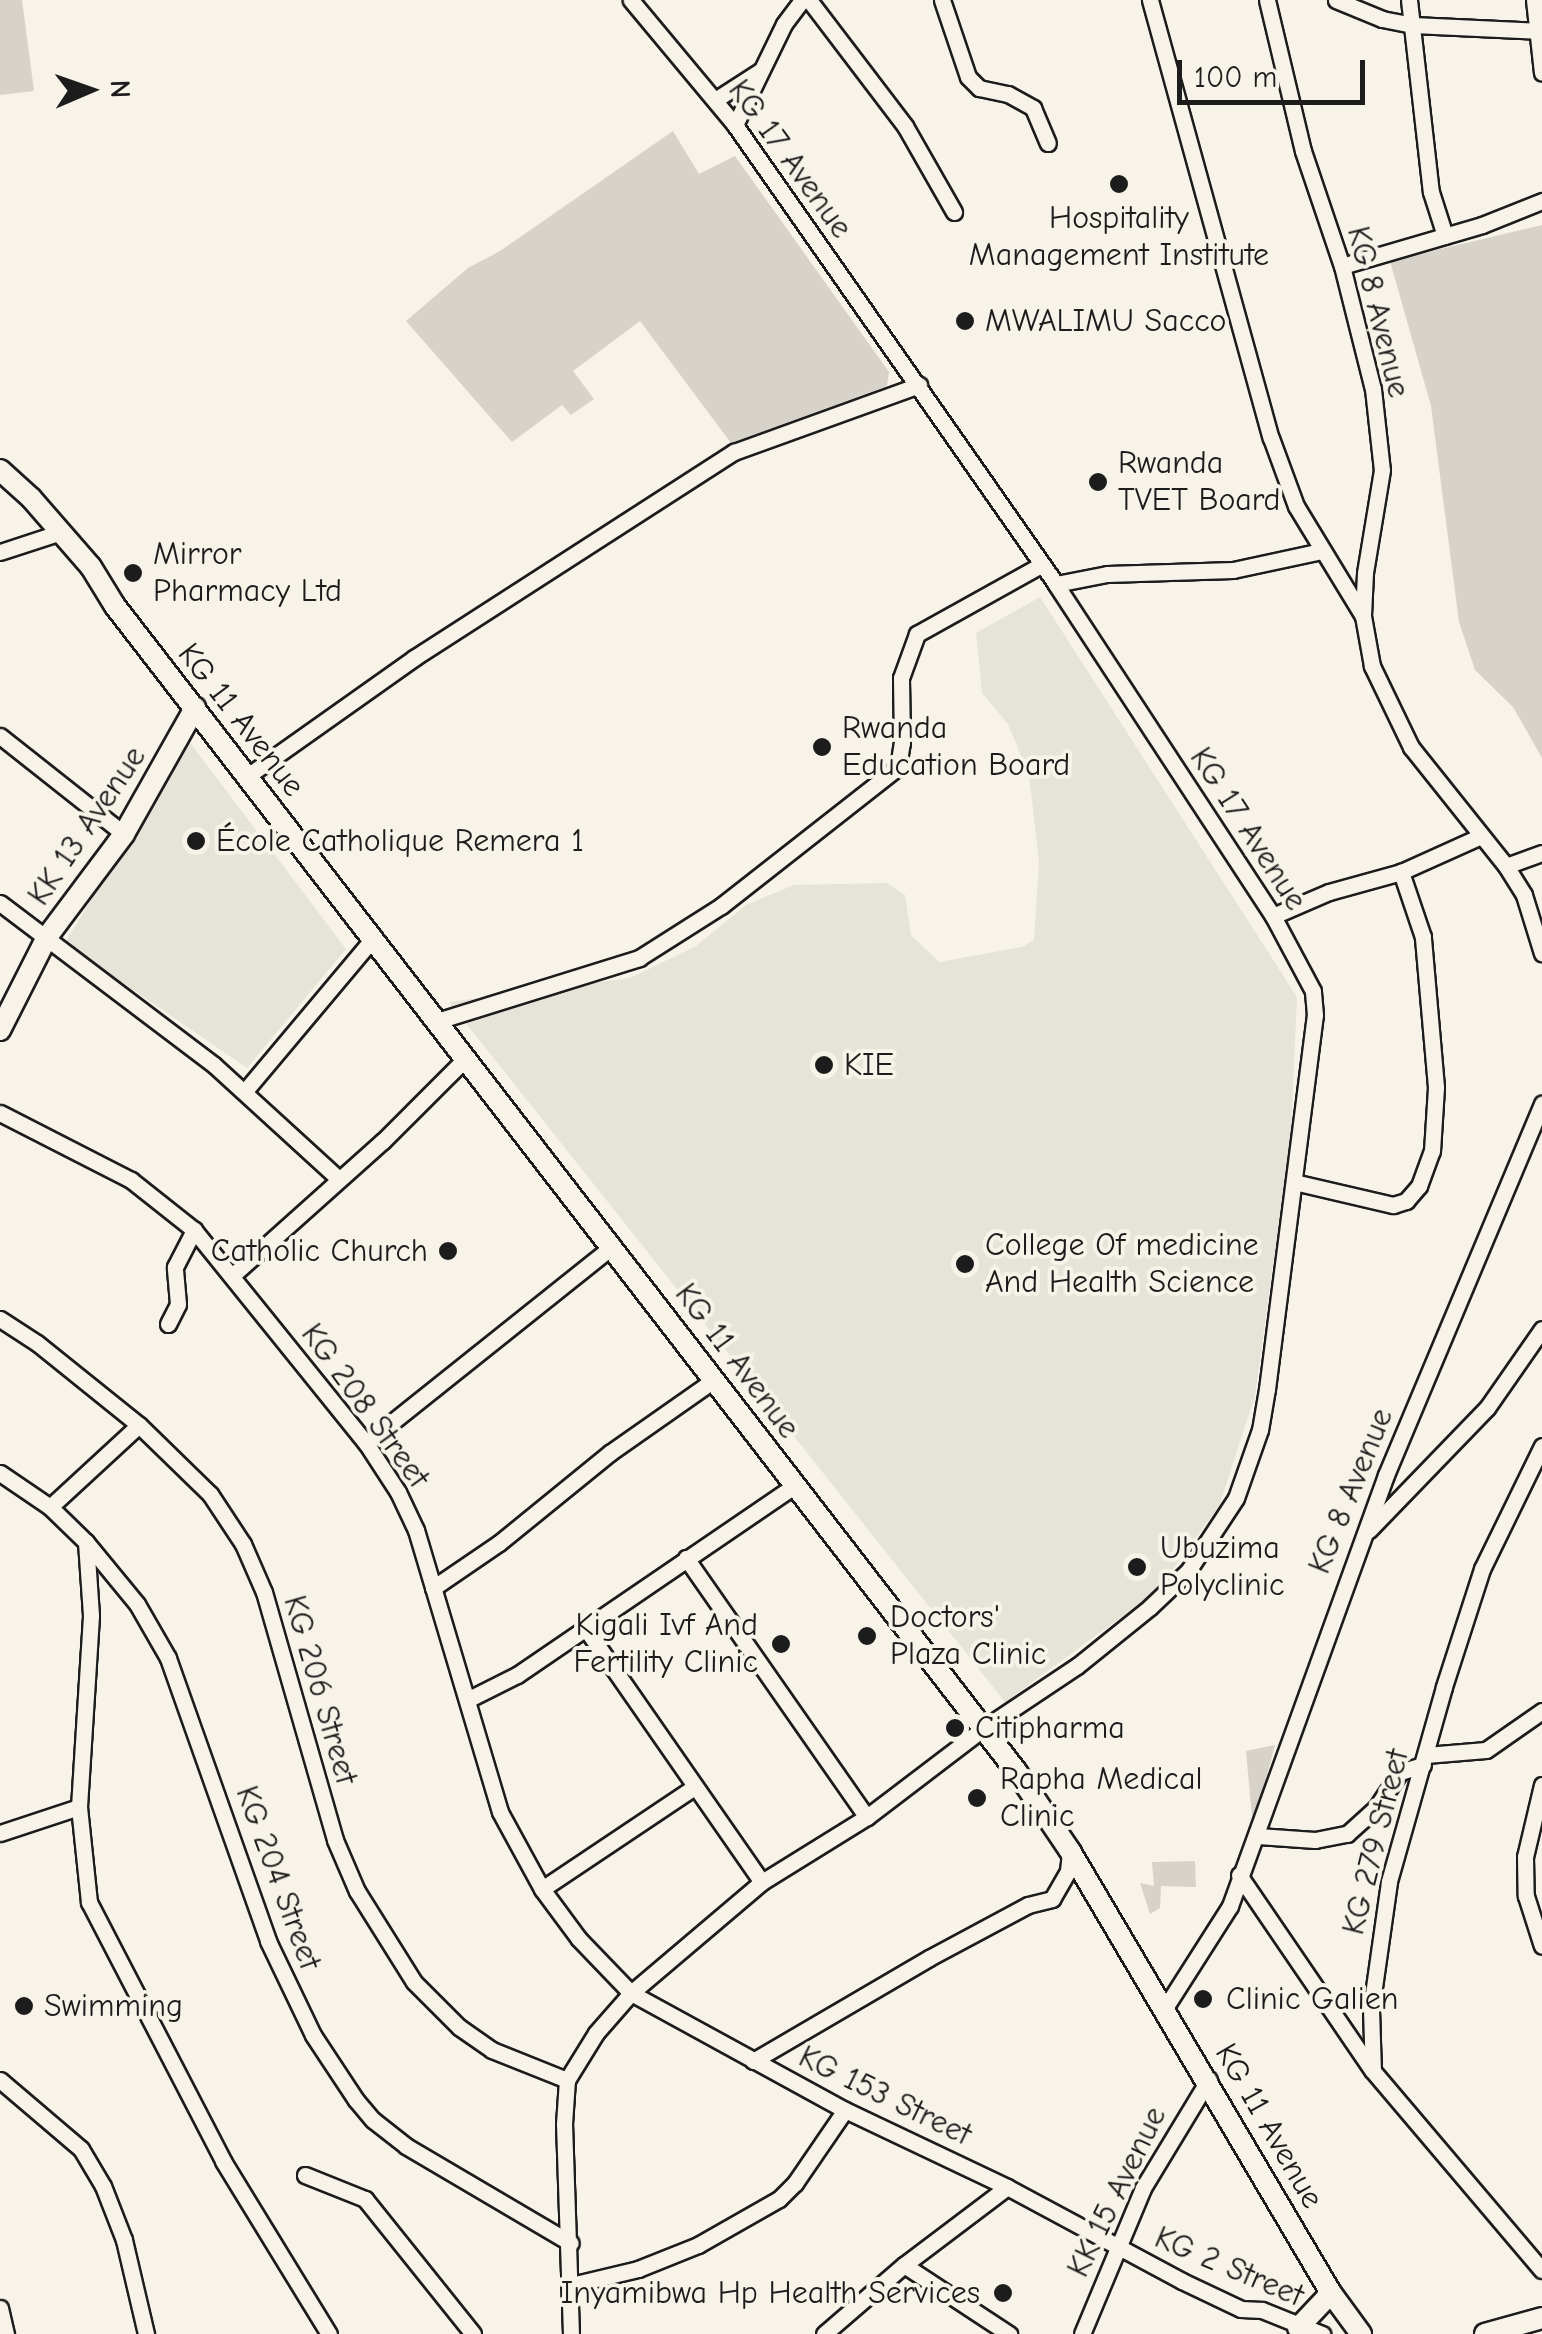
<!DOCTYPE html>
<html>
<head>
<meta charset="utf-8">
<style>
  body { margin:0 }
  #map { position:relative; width:1542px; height:2334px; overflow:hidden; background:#f7f3e8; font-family:"Comic Neue",sans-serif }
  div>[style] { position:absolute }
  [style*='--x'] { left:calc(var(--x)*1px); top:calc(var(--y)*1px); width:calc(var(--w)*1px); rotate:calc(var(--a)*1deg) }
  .built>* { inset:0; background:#e6e3d9 }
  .green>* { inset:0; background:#d7d3cb }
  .roads { filter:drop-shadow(2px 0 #1c1c1c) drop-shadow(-2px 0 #1c1c1c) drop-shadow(0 2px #1c1c1c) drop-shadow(0 -2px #1c1c1c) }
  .minor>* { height:15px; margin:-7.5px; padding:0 7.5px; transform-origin:7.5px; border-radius:7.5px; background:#f7f3e8 }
  .major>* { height:20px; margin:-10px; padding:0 10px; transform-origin:10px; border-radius:10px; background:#f7f3e8 }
  .dots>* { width:28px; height:28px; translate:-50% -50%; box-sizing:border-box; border:5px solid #f7f3e8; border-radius:50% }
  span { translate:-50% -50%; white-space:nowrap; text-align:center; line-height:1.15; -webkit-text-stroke:8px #f7f3e8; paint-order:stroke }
  .street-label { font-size:32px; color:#1c1c1c }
  .poi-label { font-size:32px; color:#1c1c1c }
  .left { translate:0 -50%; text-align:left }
  .right { translate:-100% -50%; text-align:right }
  .north { position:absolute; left:40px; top:40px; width:100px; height:100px; -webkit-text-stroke:8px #f7f3e8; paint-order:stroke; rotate:88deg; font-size:28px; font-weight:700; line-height:40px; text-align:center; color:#1c1c1c }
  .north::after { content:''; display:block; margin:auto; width:35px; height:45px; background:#1c1c1c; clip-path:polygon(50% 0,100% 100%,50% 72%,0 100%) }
  .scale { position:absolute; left:1177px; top:60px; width:188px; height:45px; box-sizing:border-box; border:5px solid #1c1c1c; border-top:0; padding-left:12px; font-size:30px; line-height:35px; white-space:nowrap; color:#1c1c1c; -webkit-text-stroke:8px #f7f3e8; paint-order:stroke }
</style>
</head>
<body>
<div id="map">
  <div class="built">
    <div style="clip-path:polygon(1040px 597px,1297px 997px,1291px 1132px,1255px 1396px,1219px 1506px,1157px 1591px,1005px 1702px,449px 1002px,630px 978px,696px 946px,746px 905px,794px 885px,887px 883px,905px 895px,911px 935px,939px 962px,1022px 947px,1034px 940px,1039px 861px,1029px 775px,1008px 724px,982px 693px,976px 633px)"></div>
    <div style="clip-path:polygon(188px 740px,346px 949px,247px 1068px,65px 943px)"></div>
  </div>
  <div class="green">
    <div style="clip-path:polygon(0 0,22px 0,34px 91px,0 95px)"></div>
    <div style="clip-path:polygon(673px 131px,699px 174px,735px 156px,889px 372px,887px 386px,731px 443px,640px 321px,573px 371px,594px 399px,571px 415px,562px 405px,512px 442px,406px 321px,468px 268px,500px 251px)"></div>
    <div style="clip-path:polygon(1542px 225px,1542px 758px,1513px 707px,1475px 670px,1459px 622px,1431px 406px,1390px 261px)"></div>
    <div style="clip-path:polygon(1275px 1745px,1253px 1827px,1246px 1751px)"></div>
    <div style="clip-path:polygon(1195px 1861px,1196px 1887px,1161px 1886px,1160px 1908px,1150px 1914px,1140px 1883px,1154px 1886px,1152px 1862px)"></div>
  </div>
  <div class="roads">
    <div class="minor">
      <div style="--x:809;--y:0;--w:158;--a:52.7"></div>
      <div style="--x:905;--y:126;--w:99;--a:60.3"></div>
      <div style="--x:942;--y:0;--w:81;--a:71.3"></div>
      <div style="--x:968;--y:77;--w:16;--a:45"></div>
      <div style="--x:979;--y:88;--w:30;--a:12"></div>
      <div style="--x:1008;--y:94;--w:29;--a:29"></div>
      <div style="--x:1033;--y:108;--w:38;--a:67"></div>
      <div style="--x:1150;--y:0;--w:454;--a:74.6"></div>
      <div style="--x:1271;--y:438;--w:72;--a:69.8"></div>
      <div style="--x:1296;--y:506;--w:129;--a:58.7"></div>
      <div style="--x:1267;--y:0;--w:155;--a:76.6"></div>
      <div style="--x:1303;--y:151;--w:121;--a:71.3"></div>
      <div style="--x:1342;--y:266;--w:127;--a:75.9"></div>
      <div style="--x:1373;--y:389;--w:81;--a:83.7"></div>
      <div style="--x:1382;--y:470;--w:104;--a:99.4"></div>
      <div style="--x:1365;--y:573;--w:43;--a:92.7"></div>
      <div style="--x:1363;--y:616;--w:51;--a:79.8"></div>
      <div style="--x:1372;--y:666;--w:90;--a:64.3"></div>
      <div style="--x:1411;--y:747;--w:152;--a:51.4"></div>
      <div style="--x:1506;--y:866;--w:34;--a:58"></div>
      <div style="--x:1524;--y:895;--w:61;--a:72.8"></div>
      <div style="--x:1336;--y:0;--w:50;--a:22.4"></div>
      <div style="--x:1382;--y:19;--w:32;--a:11"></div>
      <div style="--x:1413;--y:25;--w:129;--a:2.7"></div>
      <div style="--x:1409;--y:0;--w:193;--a:83.5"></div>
      <div style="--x:1431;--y:192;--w:46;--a:72.3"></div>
      <div style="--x:1534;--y:0;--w:73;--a:83.7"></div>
      <div style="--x:715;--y:100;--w:54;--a:-32.8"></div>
      <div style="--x:735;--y:125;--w:112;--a:-64.1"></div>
      <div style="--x:784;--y:24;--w:30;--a:-53"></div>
      <div style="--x:1342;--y:266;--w:146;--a:-16.3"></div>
      <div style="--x:1482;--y:225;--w:65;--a:-21.8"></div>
      <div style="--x:0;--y:552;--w:64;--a:-18.2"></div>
      <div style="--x:1056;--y:584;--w:52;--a:-11.1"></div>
      <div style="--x:1107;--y:574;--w:126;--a:-1.8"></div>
      <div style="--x:1233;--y:570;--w:91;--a:-12.1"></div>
      <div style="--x:0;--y:736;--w:158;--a:38.3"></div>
      <div style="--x:246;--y:777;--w:206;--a:-35.3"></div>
      <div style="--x:414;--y:658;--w:381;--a:-32.8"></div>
      <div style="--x:734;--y:452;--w:197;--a:-19.9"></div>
      <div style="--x:1506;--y:866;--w:38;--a:-20"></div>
      <div style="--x:0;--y:903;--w:268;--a:37.1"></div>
      <div style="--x:214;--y:1065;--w:169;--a:42.4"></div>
      <div style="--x:1273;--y:916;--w:61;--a:-23.2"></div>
      <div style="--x:1329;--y:892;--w:75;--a:-15.5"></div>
      <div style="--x:1401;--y:872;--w:88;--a:-24.2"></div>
      <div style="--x:437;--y:1021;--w:212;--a:-17.3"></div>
      <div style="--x:639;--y:958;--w:97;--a:-32.4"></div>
      <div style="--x:721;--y:906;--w:225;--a:-38.1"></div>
      <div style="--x:898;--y:767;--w:24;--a:-81"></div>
      <div style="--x:902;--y:743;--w:65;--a:-90.9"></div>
      <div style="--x:901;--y:678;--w:47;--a:-70"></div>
      <div style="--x:917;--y:634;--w:142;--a:-29.1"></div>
      <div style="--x:245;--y:1091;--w:201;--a:-50"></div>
      <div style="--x:0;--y:1113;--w:147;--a:27.1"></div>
      <div style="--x:131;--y:1180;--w:80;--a:38.4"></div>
      <div style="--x:194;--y:1230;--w:274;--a:51.1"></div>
      <div style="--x:366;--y:1443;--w:59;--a:56.9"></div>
      <div style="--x:398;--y:1492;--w:42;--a:64.7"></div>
      <div style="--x:416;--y:1530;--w:294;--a:73.4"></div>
      <div style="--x:500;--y:1812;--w:88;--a:61.4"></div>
      <div style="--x:542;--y:1889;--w:62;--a:53.5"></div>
      <div style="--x:579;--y:1939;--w:75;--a:46.1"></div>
      <div style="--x:631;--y:1993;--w:244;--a:28.7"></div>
      <div style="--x:845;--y:2110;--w:179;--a:25.4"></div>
      <div style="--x:1007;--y:2187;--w:199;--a:28.2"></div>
      <div style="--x:1182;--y:2281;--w:65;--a:25.4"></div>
      <div style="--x:1241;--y:2309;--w:21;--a:3"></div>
      <div style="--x:1262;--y:2310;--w:65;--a:21.8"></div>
      <div style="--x:1294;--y:1182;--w:102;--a:13.1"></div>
      <div style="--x:1393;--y:1205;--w:14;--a:-17"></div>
      <div style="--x:1406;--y:1201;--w:20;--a:-49"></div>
      <div style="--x:1419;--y:1186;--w:37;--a:-70"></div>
      <div style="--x:1432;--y:1151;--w:64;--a:-86.4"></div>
      <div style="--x:1436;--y:1087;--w:151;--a:-95"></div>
      <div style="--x:1423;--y:937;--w:69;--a:-108.7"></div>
      <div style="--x:234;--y:1274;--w:200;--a:-41.8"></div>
      <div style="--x:383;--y:1141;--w:116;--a:-45"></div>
      <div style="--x:0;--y:1319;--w:44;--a:33"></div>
      <div style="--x:37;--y:1343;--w:131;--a:38.8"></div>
      <div style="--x:139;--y:1425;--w:99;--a:44.2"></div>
      <div style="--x:210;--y:1494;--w:60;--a:56.6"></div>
      <div style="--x:243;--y:1544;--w:52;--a:66.4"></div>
      <div style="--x:264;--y:1592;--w:258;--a:74"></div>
      <div style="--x:335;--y:1840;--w:56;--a:66.7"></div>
      <div style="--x:357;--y:1891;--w:107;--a:57.9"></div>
      <div style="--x:414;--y:1982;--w:64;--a:45"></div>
      <div style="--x:459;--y:2027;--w:40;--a:34.9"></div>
      <div style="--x:492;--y:2050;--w:81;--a:21.8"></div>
      <div style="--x:168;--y:1324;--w:22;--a:-63"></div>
      <div style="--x:178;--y:1304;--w:37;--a:-95"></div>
      <div style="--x:175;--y:1267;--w:42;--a:-62.8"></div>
      <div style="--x:366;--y:1443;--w:316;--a:-38.6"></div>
      <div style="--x:1542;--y:1446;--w:137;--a:116"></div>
      <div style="--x:1482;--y:1569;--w:124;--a:107.9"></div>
      <div style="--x:1444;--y:1687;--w:203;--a:105.8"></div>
      <div style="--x:1389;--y:1882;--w:128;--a:98.1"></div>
      <div style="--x:1371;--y:2009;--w:62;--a:88.2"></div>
      <div style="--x:1373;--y:2071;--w:261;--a:49.7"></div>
      <div style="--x:0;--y:1473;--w:60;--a:34.2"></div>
      <div style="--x:50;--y:1507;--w:50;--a:44.2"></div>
      <div style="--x:86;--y:1542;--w:80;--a:50.6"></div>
      <div style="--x:137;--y:1604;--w:62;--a:60.1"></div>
      <div style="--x:168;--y:1658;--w:300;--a:70.5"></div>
      <div style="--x:268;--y:1941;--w:104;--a:64.4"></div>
      <div style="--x:313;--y:2035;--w:78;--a:56.5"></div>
      <div style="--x:356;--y:2100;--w:26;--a:50"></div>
      <div style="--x:373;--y:2120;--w:42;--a:38.2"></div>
      <div style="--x:406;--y:2146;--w:191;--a:30.5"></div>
      <div style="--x:50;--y:1507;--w:121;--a:-42.7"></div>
      <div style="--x:1369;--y:1530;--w:170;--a:-46"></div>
      <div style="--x:1487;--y:1408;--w:96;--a:-55.2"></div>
      <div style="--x:86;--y:1542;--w:74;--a:86.1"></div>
      <div style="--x:91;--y:1616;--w:191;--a:93.6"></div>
      <div style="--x:79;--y:1807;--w:96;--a:84"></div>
      <div style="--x:89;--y:1902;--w:292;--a:62.6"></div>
      <div style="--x:223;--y:2161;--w:203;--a:58.5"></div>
      <div style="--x:686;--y:1558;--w:316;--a:55.1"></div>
      <div style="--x:433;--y:1588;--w:80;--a:-34.3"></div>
      <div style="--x:499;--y:1543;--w:144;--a:-39.1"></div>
      <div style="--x:611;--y:1452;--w:126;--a:-35"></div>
      <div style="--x:586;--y:1629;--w:308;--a:55.2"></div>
      <div style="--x:469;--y:1699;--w:54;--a:-26.6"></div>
      <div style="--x:517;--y:1675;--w:334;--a:-34.3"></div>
      <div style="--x:1426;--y:1755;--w:60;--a:-4.8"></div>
      <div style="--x:1486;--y:1750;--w:68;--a:-34.9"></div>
      <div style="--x:1542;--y:1785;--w:74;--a:103.3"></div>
      <div style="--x:1525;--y:1857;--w:39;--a:89"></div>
      <div style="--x:1526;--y:1896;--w:52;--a:72.3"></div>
      <div style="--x:0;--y:1833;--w:83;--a:-18.2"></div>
      <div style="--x:1258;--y:1836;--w:57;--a:4"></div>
      <div style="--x:1315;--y:1840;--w:33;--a:-11"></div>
      <div style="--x:1347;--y:1834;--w:39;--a:-42"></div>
      <div style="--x:1376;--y:1808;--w:43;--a:-56.3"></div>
      <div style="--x:1400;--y:1772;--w:24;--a:-17"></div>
      <div style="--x:1239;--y:1875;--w:236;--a:55.7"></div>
      <div style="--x:542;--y:1889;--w:182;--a:-33.8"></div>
      <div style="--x:1165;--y:2008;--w:121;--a:-57.5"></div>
      <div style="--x:1230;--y:1906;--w:458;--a:-70.1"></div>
      <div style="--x:1386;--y:1475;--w:403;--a:-67.2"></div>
      <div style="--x:753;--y:2061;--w:204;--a:-30.3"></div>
      <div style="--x:929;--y:1958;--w:112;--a:-28.2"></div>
      <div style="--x:1028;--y:1905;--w:25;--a:-14"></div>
      <div style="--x:1052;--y:1899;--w:32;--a:-60"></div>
      <div style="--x:1068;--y:1871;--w:20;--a:-84"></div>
      <div style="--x:0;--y:2080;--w:106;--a:40.4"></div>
      <div style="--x:81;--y:2149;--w:43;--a:59.3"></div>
      <div style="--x:103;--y:2186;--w:58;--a:68.7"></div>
      <div style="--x:124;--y:2240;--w:97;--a:76.8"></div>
      <div style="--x:305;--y:2175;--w:65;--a:21.8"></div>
      <div style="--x:365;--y:2199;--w:173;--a:51.3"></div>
      <div style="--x:904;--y:2265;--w:126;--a:33.3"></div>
      <div style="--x:571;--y:2285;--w:69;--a:-13.4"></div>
      <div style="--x:638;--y:2269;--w:65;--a:-21.8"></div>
      <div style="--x:698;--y:2245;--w:93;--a:-29.6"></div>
      <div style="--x:779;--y:2199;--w:23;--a:-45"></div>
      <div style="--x:795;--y:2183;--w:88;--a:-55.6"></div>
      <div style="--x:0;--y:2308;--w:27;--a:77"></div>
      <div style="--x:571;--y:2334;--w:210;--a:-91.9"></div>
      <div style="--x:564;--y:2124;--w:44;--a:-86.1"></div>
      <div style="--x:567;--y:2080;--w:55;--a:-58.3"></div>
      <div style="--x:596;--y:2033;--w:53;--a:-48.8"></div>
      <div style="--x:631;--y:1993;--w:172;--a:-40.3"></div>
      <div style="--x:762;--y:1882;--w:123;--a:-31.8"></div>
      <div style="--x:867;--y:1817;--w:147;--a:-37.3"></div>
      <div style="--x:984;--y:1728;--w:112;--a:-33.7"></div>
      <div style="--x:1077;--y:1666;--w:94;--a:-38.9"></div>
      <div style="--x:1150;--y:1607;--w:52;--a:-43.5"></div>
      <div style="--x:1188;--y:1571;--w:87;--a:-56.7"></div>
      <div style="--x:1236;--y:1498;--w:72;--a:-70.6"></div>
      <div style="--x:1260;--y:1430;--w:42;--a:-80.3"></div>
      <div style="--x:1267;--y:1389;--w:377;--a:-82.7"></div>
      <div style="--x:1315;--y:1015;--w:24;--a:-95"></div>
      <div style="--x:1313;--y:991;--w:85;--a:-118.1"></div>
      <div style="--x:1273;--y:916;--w:397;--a:-123.2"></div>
      <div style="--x:1056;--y:584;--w:560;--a:-124.97"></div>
      <div style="--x:735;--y:125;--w:163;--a:-129.8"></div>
      <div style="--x:824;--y:2334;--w:106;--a:-40.8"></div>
      <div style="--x:904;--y:2265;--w:129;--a:-37.1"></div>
      <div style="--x:1082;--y:2334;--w:158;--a:-67.3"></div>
      <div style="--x:1143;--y:2188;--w:127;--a:-58.8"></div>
    </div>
    <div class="major">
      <div style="--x:0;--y:470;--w:42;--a:42.1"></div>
      <div style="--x:31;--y:498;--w:91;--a:49"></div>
      <div style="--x:91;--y:567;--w:46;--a:58.4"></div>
      <div style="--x:115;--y:606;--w:1473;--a:52.28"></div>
      <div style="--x:1016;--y:1771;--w:97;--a:56"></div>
      <div style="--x:1070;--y:1851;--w:513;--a:59.44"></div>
      <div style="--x:1331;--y:2293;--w:51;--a:53.8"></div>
      <div style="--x:0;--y:1030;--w:104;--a:-63.2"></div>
      <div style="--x:47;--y:937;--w:129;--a:-53.2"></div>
      <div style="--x:124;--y:834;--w:145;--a:-60.6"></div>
      <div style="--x:1298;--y:2328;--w:48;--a:-46.7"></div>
      <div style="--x:1485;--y:2334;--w:59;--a:-15.7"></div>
    </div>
  </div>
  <div class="dots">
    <div style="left:1119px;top:184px;background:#1c1c1c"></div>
    <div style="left:965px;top:321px;background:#1c1c1c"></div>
    <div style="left:1098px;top:482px;background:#1c1c1c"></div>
    <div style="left:133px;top:573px;background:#1c1c1c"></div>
    <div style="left:822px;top:747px;background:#1c1c1c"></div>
    <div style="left:196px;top:841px;background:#1c1c1c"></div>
    <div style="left:824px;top:1065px;background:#1c1c1c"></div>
    <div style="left:448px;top:1251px;background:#1c1c1c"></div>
    <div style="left:965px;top:1264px;background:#1c1c1c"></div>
    <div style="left:1137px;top:1567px;background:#1c1c1c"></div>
    <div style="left:867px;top:1636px;background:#1c1c1c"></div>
    <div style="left:781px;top:1644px;background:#1c1c1c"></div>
    <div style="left:955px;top:1728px;background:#1c1c1c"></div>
    <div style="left:977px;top:1798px;background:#1c1c1c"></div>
    <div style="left:1203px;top:1999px;background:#1c1c1c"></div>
    <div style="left:24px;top:2006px;background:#1c1c1c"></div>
    <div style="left:1003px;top:2293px;background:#1c1c1c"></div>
  </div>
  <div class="street-label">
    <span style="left:790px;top:159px;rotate:54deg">KG 17 Avenue</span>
    <span style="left:1378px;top:312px;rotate:76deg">KG 8 Avenue</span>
    <span style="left:241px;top:720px;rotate:52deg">KG 11 Avenue</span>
    <span style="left:87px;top:826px;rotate:-56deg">KK 13 Avenue</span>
    <span style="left:1248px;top:829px;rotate:57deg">KG 17 Avenue</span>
    <span style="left:737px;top:1361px;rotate:53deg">KG 11 Avenue</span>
    <span style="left:365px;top:1406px;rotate:54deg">KG 208 Street</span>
    <span style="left:1351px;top:1491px;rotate:-68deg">KG 8 Avenue</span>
    <span style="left:320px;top:1690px;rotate:74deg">KG 206 Street</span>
    <span style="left:1376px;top:1842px;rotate:-76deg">KG 279 Street</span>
    <span style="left:278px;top:1878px;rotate:70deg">KG 204 Street</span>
    <span style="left:885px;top:2096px;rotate:26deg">KG 153 Street</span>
    <span style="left:1269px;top:2126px;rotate:60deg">KG 11 Avenue</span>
    <span style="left:1117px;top:2192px;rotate:-64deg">KK 15 Avenue</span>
    <span style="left:1229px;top:2267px;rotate:23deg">KG 2 Street</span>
  </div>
  <div class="poi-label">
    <span style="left:1119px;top:237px">Hospitality<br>Management Institute</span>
    <span class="left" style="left:985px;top:321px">MWALIMU Sacco</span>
    <span class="left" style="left:1118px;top:482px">Rwanda<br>TVET Board</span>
    <span class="left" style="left:153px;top:573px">Mirror<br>Pharmacy Ltd</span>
    <span class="left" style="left:842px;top:747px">Rwanda<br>Education Board</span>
    <span class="left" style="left:216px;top:841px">École Catholique Remera 1</span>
    <span class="left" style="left:844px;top:1065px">KIE</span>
    <span class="left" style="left:985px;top:1264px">College Of medicine<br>And Health Science</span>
    <span class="right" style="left:428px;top:1251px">Catholic Church</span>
    <span class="left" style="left:1160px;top:1567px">Ubuzima<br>Polyclinic</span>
    <span class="left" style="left:890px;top:1636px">Doctors'<br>Plaza Clinic</span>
    <span class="right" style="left:758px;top:1644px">Kigali Ivf And<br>Fertility Clinic</span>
    <span class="left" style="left:975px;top:1728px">Citipharma</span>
    <span class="left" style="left:1000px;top:1798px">Rapha Medical<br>Clinic</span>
    <span class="left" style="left:1226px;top:1999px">Clinic Galien</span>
    <span class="left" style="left:44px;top:2006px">Swimming</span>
    <span class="right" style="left:980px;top:2293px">Inyamibwa Hp Health Services</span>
  </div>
  <div class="north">N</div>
  <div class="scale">100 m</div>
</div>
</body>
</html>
